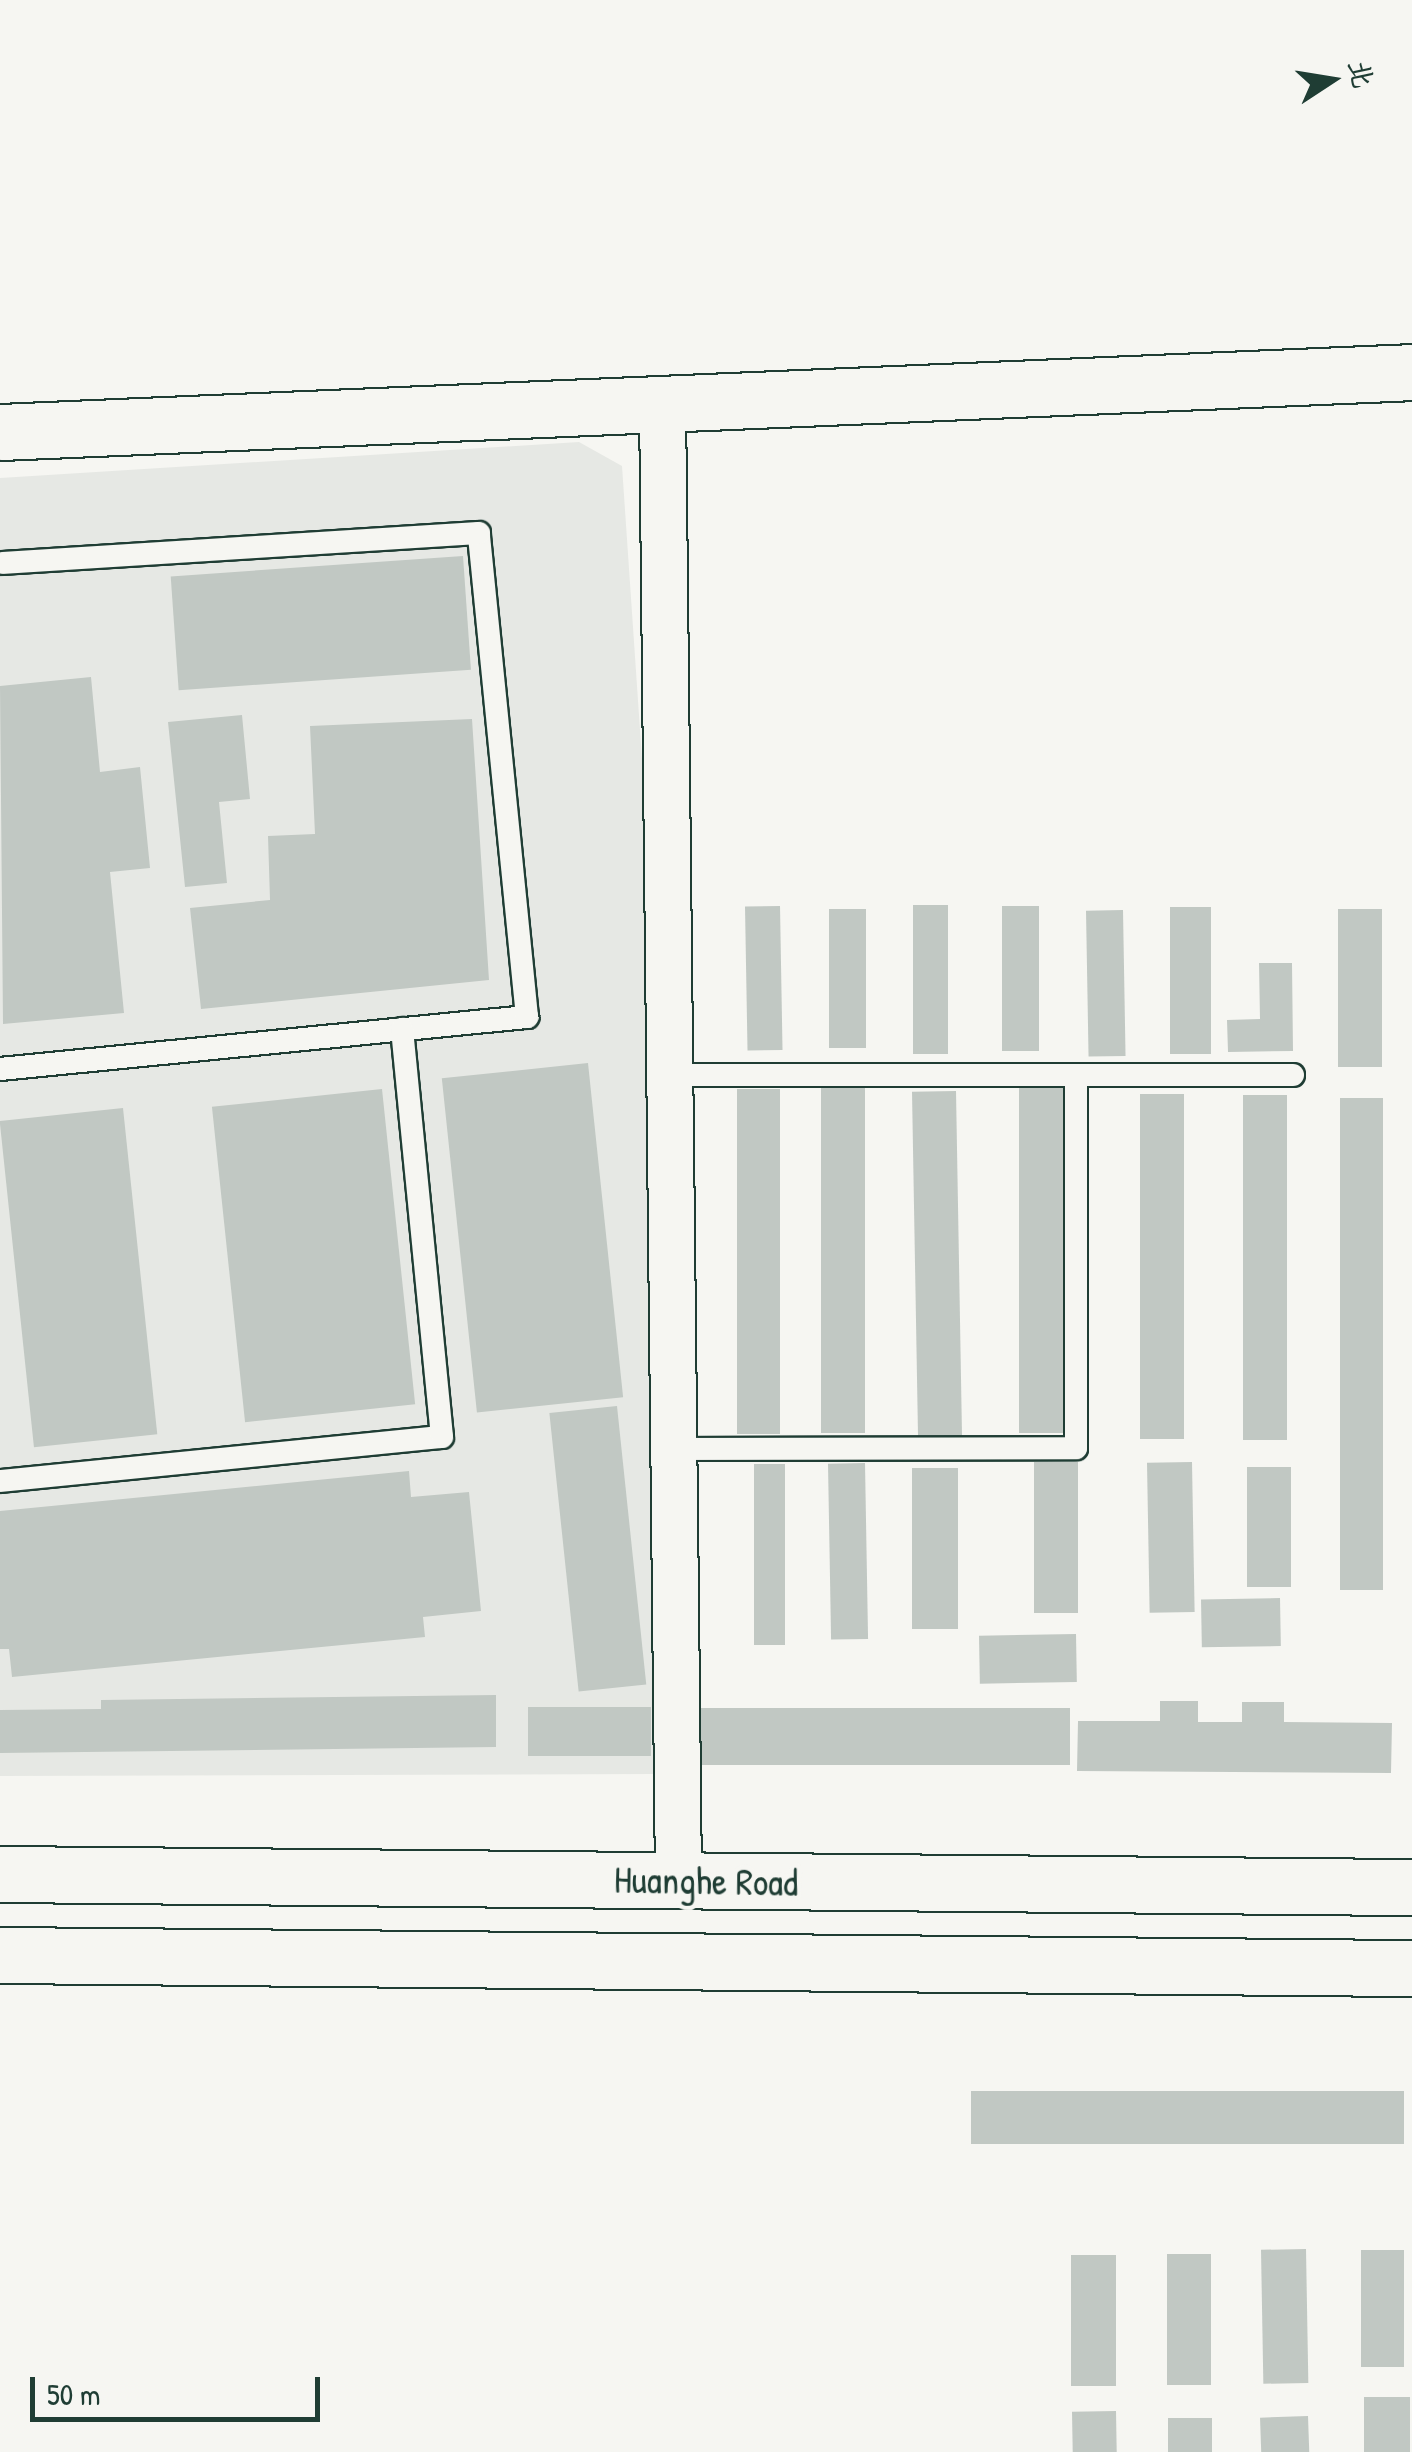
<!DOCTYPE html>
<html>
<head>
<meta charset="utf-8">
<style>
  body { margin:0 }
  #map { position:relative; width:1412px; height:2452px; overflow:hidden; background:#f6f6f2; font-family:"Patrick Hand","LXGW WenKai TC",sans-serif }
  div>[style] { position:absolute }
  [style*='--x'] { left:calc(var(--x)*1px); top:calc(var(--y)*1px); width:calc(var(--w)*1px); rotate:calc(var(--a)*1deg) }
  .built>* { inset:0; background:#e6e8e4 }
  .building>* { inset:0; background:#c1c8c3; transform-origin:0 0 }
  .roads { filter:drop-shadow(2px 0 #1f3d34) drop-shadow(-2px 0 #1f3d34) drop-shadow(0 2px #1f3d34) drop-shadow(0 -2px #1f3d34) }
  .service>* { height:22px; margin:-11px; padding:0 11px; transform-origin:11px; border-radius:11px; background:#f6f6f2 }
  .minor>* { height:45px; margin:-22.5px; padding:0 22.5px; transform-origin:22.5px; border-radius:22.5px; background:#f6f6f2 }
  .tertiary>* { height:55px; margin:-27.5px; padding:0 27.5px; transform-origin:27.5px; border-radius:27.5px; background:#f6f6f2 }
  .primary>* { height:55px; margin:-27.5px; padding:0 27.5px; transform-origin:27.5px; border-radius:27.5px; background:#f6f6f2 }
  span { translate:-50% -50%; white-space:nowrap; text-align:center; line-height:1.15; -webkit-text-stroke:9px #f6f6f2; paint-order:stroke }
  .street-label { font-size:38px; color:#1f3d34 }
  .north { position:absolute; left:1282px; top:30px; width:100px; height:100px; -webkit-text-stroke:8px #f6f6f2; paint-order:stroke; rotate:78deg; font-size:28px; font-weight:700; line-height:40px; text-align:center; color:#1f3d34 }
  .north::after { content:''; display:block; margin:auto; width:35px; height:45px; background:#1f3d34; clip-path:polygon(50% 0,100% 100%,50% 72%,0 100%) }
  .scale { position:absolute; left:30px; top:2377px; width:290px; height:45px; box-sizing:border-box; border:5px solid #1f3d34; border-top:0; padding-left:12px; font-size:30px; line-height:35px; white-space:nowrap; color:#1f3d34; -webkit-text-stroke:8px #f6f6f2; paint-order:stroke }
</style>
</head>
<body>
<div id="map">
  <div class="built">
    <div style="clip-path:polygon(579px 442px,622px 466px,657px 979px,654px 1774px,0 1776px,0 478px)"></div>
  </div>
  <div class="building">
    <div style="left:463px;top:556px;width:114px;height:293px;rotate:86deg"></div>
    <div style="clip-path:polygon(91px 677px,100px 772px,140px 767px,150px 868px,110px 872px,124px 1013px,3px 1024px,0 686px)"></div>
    <div style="clip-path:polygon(242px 715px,250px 799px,219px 802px,227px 883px,185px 887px,168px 722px)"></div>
    <div style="clip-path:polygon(472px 719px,489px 980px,201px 1009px,190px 908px,270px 900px,268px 836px,315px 834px,310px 726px)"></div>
    <div style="left:913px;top:905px;width:35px;height:149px"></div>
    <div style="left:780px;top:906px;width:144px;height:35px;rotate:89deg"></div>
    <div style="left:1002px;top:906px;width:37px;height:145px"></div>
    <div style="left:1170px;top:907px;width:41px;height:147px"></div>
    <div style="left:829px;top:909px;width:37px;height:139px"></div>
    <div style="left:1382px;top:909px;width:158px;height:44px;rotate:90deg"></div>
    <div style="left:1123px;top:910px;width:146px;height:37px;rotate:89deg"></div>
    <div style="clip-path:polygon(1259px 963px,1292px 963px,1293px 1051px,1228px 1052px,1227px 1020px,1260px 1019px)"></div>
    <div style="left:588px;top:1063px;width:336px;height:147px;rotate:84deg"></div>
    <div style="left:821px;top:1088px;width:44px;height:345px"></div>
    <div style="left:1019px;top:1088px;width:44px;height:345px"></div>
    <div style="left:382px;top:1089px;width:317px;height:171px;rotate:84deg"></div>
    <div style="left:737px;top:1089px;width:43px;height:345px"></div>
    <div style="left:956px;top:1091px;width:346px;height:44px;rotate:89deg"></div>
    <div style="left:1140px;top:1094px;width:44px;height:345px"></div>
    <div style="left:1243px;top:1095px;width:44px;height:345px"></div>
    <div style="left:1340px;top:1098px;width:43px;height:492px"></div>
    <div style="left:123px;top:1108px;width:328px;height:124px;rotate:84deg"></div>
    <div style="left:617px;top:1406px;width:280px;height:68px;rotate:84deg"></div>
    <div style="left:1034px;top:1462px;width:44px;height:151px"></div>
    <div style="left:1192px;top:1462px;width:150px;height:45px;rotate:89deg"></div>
    <div style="left:865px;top:1463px;width:176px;height:37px;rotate:89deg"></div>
    <div style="left:754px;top:1464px;width:31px;height:181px"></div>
    <div style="left:1291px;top:1467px;width:120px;height:44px;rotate:90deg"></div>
    <div style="left:912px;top:1468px;width:46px;height:161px"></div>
    <div style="clip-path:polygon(409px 1471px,411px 1497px,469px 1492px,481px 1611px,423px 1617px,425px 1637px,12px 1677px,9px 1649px,0 1649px,0 1511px)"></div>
    <div style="left:1280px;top:1598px;width:48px;height:79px;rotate:89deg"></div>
    <div style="left:1076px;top:1634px;width:48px;height:97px;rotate:89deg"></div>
    <div style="clip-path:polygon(496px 1695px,496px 1747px,0 1753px,0 1710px,101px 1709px,101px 1700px)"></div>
    <div style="clip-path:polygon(1160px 1701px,1198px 1701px,1198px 1722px,1242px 1722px,1242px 1702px,1284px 1702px,1284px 1722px,1392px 1723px,1391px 1773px,1077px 1771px,1078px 1721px,1160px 1721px)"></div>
    <div style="left:528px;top:1707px;width:123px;height:49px"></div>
    <div style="left:700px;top:1708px;width:370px;height:57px"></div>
    <div style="left:971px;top:2091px;width:433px;height:53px"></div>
    <div style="left:1306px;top:2249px;width:134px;height:45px;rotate:89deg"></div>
    <div style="left:1361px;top:2250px;width:43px;height:117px"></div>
    <div style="left:1167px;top:2254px;width:44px;height:131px"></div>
    <div style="left:1071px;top:2255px;width:45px;height:131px"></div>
    <div style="left:1410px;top:2397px;width:55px;height:46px;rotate:90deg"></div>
    <div style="left:1116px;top:2411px;width:41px;height:44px;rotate:89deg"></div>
    <div style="left:1308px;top:2416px;width:36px;height:48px;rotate:88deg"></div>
    <div style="left:1168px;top:2418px;width:44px;height:34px"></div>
  </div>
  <div class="roads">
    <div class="service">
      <div style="--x:0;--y:1069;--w:530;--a:-5.64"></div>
      <div style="--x:527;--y:1017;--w:486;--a:-95.7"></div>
      <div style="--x:479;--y:533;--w:477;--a:176.4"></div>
      <div style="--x:672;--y:1075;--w:621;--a:0"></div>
      <div style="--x:675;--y:1449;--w:401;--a:-0.1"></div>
      <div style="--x:1076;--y:1448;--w:373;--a:-90"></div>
      <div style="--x:0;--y:1481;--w:444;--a:-5.7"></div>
      <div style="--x:442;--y:1437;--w:410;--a:-95.6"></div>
    </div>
    <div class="minor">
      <div style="--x:662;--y:401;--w:1479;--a:89.38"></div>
    </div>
    <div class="tertiary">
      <div style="--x:0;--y:432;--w:1413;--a:-2.43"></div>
    </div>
    <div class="primary">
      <div style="--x:0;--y:1874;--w:1412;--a:0.53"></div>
      <div style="--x:0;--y:1955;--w:1412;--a:0.53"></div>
    </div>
  </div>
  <div class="street-label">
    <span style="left:706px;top:1881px;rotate:1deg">Huanghe Road</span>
  </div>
  <div class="north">北</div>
  <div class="scale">50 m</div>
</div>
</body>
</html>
